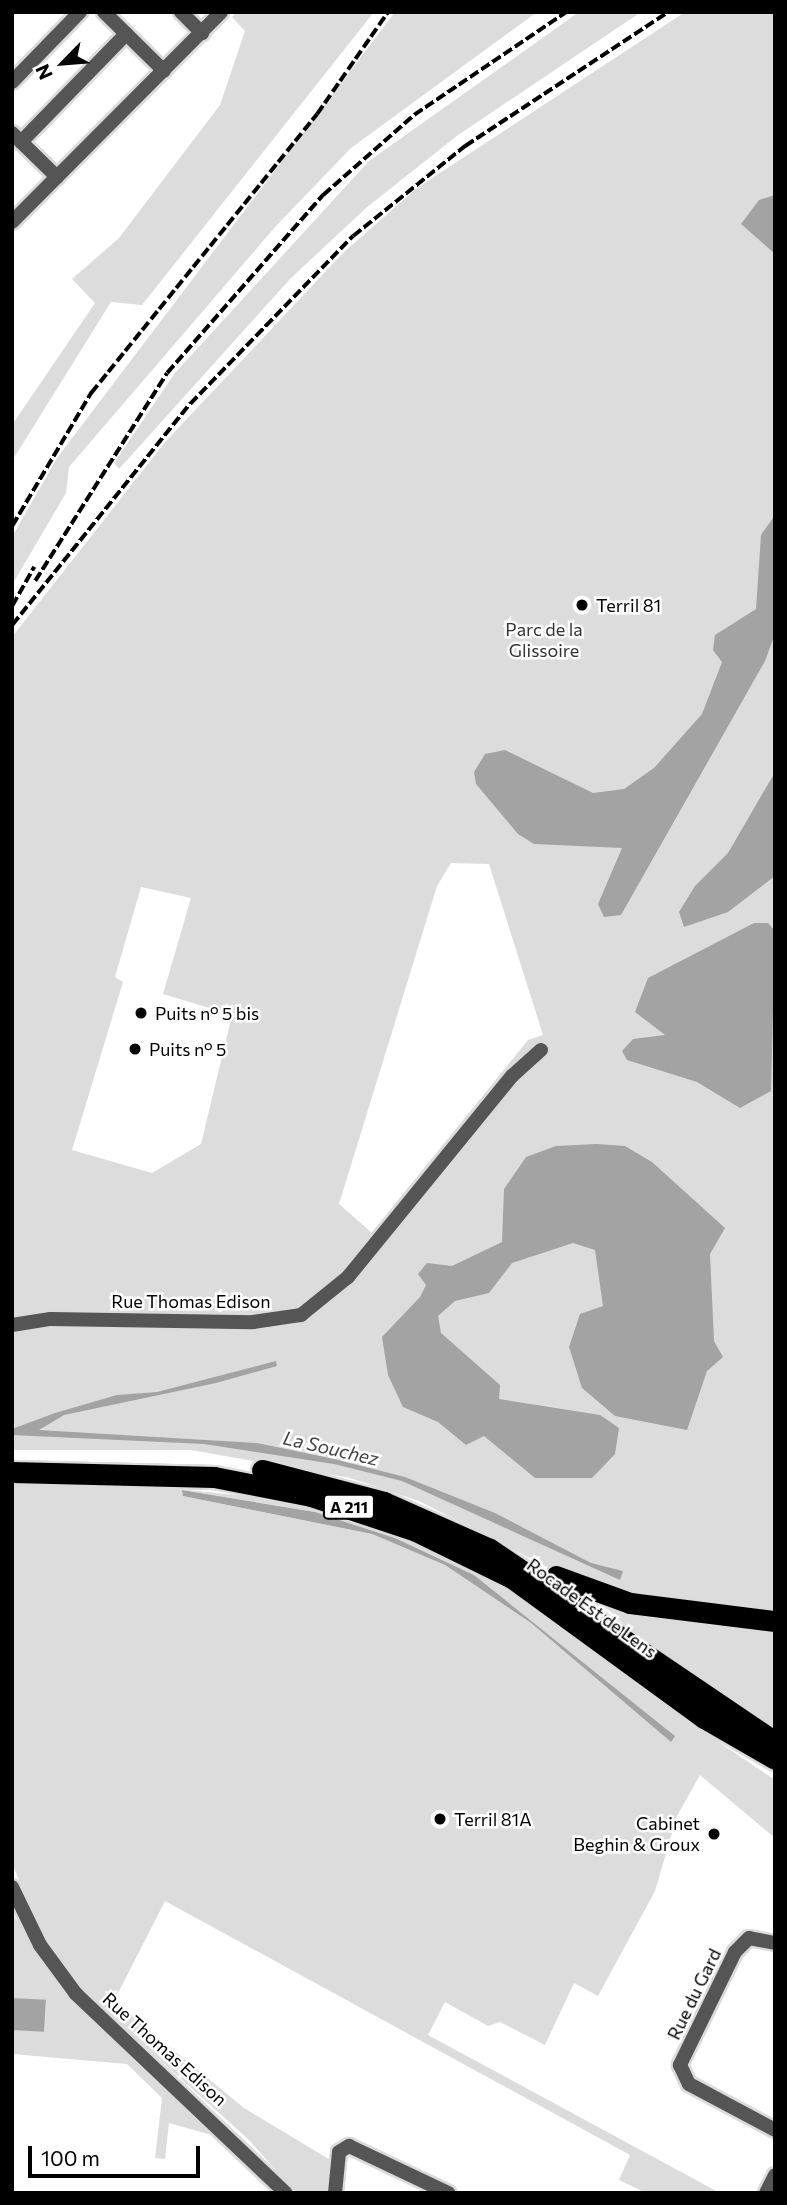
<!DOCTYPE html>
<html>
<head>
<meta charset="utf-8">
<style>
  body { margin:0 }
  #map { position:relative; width:787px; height:2205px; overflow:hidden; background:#fff; font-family:Commissioner,sans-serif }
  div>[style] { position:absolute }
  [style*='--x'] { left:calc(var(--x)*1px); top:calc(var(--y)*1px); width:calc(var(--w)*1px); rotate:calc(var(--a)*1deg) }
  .green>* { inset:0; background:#dcdcdc }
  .water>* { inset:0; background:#a3a3a3; transform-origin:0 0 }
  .roads { filter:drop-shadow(2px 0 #dbdbdb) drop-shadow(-2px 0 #dbdbdb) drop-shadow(0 2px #dbdbdb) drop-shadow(0 -2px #dbdbdb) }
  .minor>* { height:14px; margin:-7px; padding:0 7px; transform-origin:7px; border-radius:7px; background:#555 }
  .highway>* { height:21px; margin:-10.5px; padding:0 10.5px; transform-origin:10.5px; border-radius:10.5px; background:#000 }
  .rail>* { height:3.5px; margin-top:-1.75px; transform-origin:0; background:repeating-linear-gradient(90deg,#000 0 10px,transparent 0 13.5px) }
  .dots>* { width:19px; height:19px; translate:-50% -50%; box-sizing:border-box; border:4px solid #fff; border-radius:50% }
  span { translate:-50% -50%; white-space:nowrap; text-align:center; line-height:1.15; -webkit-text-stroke:5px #fff; paint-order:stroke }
  .shield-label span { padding:2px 5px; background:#fff; border:2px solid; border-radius:5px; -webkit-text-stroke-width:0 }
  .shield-label { font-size:16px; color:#000; font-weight:700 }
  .poi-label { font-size:18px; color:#000 }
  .left { translate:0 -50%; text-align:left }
  .right { translate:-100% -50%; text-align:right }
  .park-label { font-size:18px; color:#333 }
  .street-label { font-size:18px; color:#000 }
  .water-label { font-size:19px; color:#444; font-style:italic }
  .frame { position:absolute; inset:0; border:14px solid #000; pointer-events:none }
  .north { position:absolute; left:28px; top:28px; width:70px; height:70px; -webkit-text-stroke:5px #fff; paint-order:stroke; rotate:245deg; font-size:19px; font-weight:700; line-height:28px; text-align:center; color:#000 }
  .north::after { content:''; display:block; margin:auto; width:24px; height:32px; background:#000; clip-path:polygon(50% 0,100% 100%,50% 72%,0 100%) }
  .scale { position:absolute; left:28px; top:2146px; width:172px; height:32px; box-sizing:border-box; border:4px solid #000; border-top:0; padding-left:9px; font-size:21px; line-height:24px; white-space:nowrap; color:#000; -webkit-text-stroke:5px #fff; paint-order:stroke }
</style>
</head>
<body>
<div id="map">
  <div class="green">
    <div style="clip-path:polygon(236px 12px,374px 12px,142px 305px,111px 302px,12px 461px,12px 425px,95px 303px,72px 279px,119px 238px,220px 105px,245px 31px,232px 17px)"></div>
    <div style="clip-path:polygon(395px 12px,537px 12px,351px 148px,276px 226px,69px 467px,66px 493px,12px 585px,12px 537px,57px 458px)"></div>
    <div style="clip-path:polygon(579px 12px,641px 12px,458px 135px,366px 208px,290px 279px,119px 469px,114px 463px,175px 373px,369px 161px)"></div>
    <div style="clip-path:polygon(evenodd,685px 12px,775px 12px,775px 1616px,640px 1597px,565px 1576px,419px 1501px,350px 1478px,191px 1450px,12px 1450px,12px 637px,166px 441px,343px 253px,417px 188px,685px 12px,451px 863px,489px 864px,543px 1035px,528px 1040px,372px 1233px,339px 1204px,437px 886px,451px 863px,685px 12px,141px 887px,191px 898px,163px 994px,232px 1015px,201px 1144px,152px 1173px,72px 1150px,123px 982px,115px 977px,141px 887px)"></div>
    <div style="clip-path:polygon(evenodd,119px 1483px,285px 1500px,399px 1535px,481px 1572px,544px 1610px,680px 1716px,775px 1780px,775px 1838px,700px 1775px,677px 1816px,655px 1891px,598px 1996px,574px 1983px,545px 2045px,500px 2022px,488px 2026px,445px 2002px,428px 2035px,720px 2193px,646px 2193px,619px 2180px,630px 2155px,165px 1901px,114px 2001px,244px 2108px,332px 2161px,330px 2193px,296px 2193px,248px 2139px,79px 1987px,33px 1916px,13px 1865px,12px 1485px,119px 1483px,183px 1490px,315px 1512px,395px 1538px,474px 1575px,675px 1736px,670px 1741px,531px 1623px,445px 1565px,372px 1534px,183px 1496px,183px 1490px)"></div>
    <div style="clip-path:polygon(603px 1605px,775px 1628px,775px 1731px,646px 1644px)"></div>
    <div style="clip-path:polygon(12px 1913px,88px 2019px,212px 2125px,208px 2134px,169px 2123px,165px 2159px,155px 2158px,162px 2098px,127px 2064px,12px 2054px,12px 2030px,45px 2031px,46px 2001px,12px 1998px)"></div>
  </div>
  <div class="water">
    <div style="clip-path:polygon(775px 195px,775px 254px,741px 224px,759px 200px)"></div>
    <div style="clip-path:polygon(775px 515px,775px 634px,765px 661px,621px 915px,604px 917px,598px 904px,622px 848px,534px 844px,518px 834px,476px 784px,474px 772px,485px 754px,505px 750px,593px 793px,624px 789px,654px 768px,702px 714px,722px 662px,713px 650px,715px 635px,756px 609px,761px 535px)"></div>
    <div style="clip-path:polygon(775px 772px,775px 876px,728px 912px,684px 927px,679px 912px,695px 886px,728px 853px)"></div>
    <div style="clip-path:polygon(754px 923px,768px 923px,775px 931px,771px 1091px,740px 1108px,697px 1082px,627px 1060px,622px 1051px,633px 1039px,665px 1035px,635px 1012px,648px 978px)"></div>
    <div style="clip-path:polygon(597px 1144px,625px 1146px,652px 1162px,725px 1228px,710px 1254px,714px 1341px,723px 1357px,707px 1371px,687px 1430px,615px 1416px,582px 1388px,569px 1347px,580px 1314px,603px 1306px,595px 1250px,573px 1243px,512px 1263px,489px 1293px,455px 1301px,438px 1316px,441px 1333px,500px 1385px,499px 1399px,600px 1415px,619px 1428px,615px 1454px,592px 1478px,535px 1478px,484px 1436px,466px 1445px,438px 1422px,403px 1407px,388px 1375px,382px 1337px,420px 1297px,426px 1285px,418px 1274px,427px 1263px,452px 1266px,502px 1242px,504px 1189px,526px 1157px,556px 1146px)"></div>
    <div style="clip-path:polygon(276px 1361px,277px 1366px,216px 1383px,64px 1415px,39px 1430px,257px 1443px,334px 1459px,405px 1477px,495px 1513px,591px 1563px,623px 1571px,620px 1580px,402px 1481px,334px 1464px,204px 1444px,12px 1435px,12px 1429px,55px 1413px,117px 1395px,157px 1392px)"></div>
    <div style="clip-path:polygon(182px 1490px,315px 1512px,395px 1538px,474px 1575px,675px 1736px,671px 1742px,531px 1623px,445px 1565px,372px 1534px,183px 1496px)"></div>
    <div style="left:12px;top:1998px;width:34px;height:32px;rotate:3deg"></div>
  </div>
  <div class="roads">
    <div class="minor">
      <div style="--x:104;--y:12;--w:84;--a:44.5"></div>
      <div style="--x:181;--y:12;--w:30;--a:45"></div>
      <div style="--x:12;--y:82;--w:98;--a:-45.8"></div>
      <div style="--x:12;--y:133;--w:63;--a:44.4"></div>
      <div style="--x:21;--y:142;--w:151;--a:-45.8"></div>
      <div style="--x:12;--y:222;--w:296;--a:-45.1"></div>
      <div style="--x:12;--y:1325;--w:39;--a:-9"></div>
      <div style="--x:51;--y:1319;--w:202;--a:0.9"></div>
      <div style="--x:253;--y:1322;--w:49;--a:-8.3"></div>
      <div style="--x:301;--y:1315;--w:60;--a:-39"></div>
      <div style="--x:348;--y:1277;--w:259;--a:-50.8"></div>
      <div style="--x:512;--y:1076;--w:39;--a:-42"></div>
      <div style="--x:12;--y:1887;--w:64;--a:64.2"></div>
      <div style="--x:40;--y:1945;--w:61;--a:53.7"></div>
      <div style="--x:76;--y:1994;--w:289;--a:43.5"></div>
      <div style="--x:775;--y:1943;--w:26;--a:-169"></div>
      <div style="--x:749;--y:1938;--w:20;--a:135"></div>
      <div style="--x:735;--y:1952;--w:126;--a:116"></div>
      <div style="--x:680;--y:2065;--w:21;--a:65"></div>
      <div style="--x:689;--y:2084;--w:98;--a:28.1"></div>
      <div style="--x:335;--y:2193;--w:41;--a:-84.4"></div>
      <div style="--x:339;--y:2152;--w:12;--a:-31"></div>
      <div style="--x:349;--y:2146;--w:110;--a:25.4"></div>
      <div style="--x:766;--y:2193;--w:20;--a:-63"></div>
    </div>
    <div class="highway">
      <div style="--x:262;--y:1470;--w:126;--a:14.7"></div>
      <div style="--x:384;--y:1502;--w:116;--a:23.9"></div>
      <div style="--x:490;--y:1549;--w:344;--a:34.1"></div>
      <div style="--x:12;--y:1472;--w:202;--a:1.4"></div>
      <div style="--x:214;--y:1477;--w:99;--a:11.1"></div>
      <div style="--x:311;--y:1496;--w:111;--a:18.4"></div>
      <div style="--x:416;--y:1531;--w:107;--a:26.1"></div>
      <div style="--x:512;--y:1578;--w:238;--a:36.1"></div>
      <div style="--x:704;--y:1718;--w:82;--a:30"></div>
      <div style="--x:556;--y:1576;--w:79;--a:20"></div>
      <div style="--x:630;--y:1603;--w:146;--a:7.1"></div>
    </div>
  </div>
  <div class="rail">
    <div style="--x:12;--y:526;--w:155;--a:-59.3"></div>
    <div style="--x:91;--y:393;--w:359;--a:-51"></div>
    <div style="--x:317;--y:114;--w:124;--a:-55.2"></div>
    <div style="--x:35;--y:581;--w:246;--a:-57.6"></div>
    <div style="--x:167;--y:373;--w:237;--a:-48.8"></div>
    <div style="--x:323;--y:195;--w:121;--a:-41.3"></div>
    <div style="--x:414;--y:115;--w:184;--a:-34.1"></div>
    <div style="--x:12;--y:606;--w:45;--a:-60.6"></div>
    <div style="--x:12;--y:625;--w:284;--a:-51.2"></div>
    <div style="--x:190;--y:404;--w:234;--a:-45.9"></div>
    <div style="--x:353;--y:236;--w:144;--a:-38.8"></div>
    <div style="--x:465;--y:146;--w:243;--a:-33.4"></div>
  </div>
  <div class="dots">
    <div style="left:582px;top:605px;background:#000"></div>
    <div style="left:141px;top:1013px;background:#000"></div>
    <div style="left:135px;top:1049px;background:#000"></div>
    <div style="left:440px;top:1819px;background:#000"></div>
    <div style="left:714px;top:1834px;background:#000"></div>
  </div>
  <div class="shield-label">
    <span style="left:349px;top:1507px">A 211</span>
  </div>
  <div class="poi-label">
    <span class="left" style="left:596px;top:605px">Terril 81</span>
    <span class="left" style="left:155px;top:1013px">Puits n° 5 bis</span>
    <span class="left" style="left:149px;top:1049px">Puits n° 5</span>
    <span class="left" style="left:454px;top:1819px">Terril 81A</span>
    <span class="right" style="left:700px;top:1834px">Cabinet<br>Beghin &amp; Groux</span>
  </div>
  <div class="park-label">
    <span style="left:544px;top:640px">Parc de la<br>Glissoire</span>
  </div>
  <div class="street-label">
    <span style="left:191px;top:1301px">Rue Thomas Edison</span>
    <span style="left:592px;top:1608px;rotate:36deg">Rocade Est de Lens</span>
    <span style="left:694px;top:1994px;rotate:-64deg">Rue du Gard</span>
    <span style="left:165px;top:2049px;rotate:42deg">Rue Thomas Edison</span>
  </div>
  <div class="water-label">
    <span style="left:331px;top:1448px;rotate:13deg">La Souchez</span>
  </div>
  <div class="frame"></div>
  <div class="north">N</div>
  <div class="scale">100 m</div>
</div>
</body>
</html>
